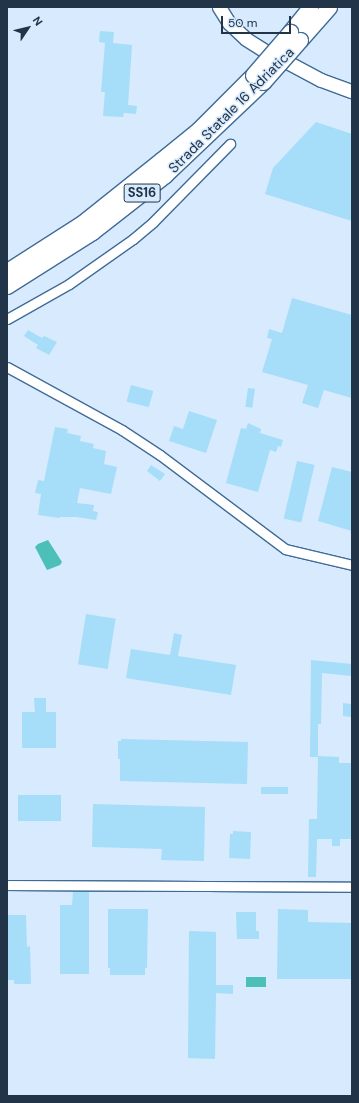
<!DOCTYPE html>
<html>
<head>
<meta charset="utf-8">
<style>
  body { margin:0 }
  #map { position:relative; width:359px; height:1103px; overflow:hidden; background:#d7eafe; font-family:"DM Sans",sans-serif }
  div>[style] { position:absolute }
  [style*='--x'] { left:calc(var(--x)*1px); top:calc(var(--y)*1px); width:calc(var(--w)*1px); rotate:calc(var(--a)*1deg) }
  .water>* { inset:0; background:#4dbfb9; transform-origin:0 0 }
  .building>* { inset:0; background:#a6ddf8; transform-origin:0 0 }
  .roads { filter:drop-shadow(1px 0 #406b96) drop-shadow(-1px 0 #406b96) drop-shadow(0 1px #406b96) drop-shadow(0 -1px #406b96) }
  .minor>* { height:9px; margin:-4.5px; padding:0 4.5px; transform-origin:4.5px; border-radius:4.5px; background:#fff }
  .secondary>* { height:13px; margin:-6.5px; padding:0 6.5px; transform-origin:6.5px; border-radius:6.5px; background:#fff }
  .trunk>* { height:15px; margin:-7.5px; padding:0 7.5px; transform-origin:7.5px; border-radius:7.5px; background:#fff }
  .bridges { filter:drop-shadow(1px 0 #406b96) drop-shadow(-1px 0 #406b96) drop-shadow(0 1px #406b96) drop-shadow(0 -1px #406b96) }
  .trunk-bridge>* { height:15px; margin:-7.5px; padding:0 7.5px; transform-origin:7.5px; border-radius:7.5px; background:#fff }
  span { translate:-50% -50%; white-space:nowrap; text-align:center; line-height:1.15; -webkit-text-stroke:3px #d7eafe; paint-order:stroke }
  .shield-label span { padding:1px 3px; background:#d7eafe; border:1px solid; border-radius:3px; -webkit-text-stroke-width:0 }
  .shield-label { font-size:13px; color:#223548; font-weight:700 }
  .street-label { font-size:14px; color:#223548 }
  .frame { position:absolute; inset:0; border:8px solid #223548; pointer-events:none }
  .north { position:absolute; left:8px; top:8px; width:40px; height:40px; -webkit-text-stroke:3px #d7eafe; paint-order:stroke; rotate:55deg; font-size:11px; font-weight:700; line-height:16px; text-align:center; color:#223548 }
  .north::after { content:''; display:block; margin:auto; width:14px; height:18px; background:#223548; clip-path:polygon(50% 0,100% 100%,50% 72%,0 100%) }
  .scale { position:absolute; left:221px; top:16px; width:70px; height:18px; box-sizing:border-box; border:2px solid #223548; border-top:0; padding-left:5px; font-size:12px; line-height:14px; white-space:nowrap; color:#223548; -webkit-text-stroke:3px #d7eafe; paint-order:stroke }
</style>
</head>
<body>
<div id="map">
  <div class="water">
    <div style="clip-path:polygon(48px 540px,62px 562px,60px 565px,47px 570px,35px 547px,38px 544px)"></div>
    <div style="left:246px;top:977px;width:20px;height:10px"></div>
  </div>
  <div class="building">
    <div style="clip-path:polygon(100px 31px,114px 32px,113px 43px,132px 45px,128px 105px,137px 106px,136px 114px,124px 113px,123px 117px,103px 116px,105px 92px,101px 92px,105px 43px,99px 42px)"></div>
    <div style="clip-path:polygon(316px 122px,352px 134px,352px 221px,265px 194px,273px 168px)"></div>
    <div style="clip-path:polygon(292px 298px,352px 315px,352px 398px,324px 390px,318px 408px,302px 403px,308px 385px,262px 372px,272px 339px,267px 338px,269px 329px,282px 333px)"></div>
    <div style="clip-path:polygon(28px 330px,42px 338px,44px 336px,57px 342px,49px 355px,36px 348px,38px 345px,24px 336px)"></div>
    <div style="left:131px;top:385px;width:23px;height:17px;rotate:15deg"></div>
    <div style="left:248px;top:388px;width:7px;height:19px;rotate:8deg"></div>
    <div style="clip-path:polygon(189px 411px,217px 420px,206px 453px,169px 441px,174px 426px,183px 429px)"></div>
    <div style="clip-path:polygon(248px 423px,261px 429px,260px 433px,283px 440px,281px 447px,278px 446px,276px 452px,270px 450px,258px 492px,226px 483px,241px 428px,246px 429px)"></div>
    <div style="clip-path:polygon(55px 427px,68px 429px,67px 433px,81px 436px,80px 441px,94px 444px,93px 448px,106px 451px,104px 464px,117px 467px,111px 494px,80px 488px,77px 503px,94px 505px,93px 511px,98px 512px,96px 520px,76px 517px,60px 517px,60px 518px,38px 515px,41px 494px,35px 493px,38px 480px,44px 481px)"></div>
    <div style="left:297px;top:461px;width:18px;height:59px;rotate:13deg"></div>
    <div style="clip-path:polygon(151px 465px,165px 474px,160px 481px,147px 471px)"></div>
    <div style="clip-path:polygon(332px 467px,352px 472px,352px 531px,318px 521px)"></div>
    <div style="left:86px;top:614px;width:30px;height:51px;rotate:9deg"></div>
    <div style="clip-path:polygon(174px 633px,182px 635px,178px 656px,236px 665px,231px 695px,126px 678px,131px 649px,170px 655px)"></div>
    <div style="clip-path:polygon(311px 660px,352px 664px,352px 676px,322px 673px,321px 724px,318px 724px,318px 757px,310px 757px)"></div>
    <div style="clip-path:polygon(34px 698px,46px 698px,46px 712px,56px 712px,56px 748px,22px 748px,22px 712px,35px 712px)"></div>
    <div style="clip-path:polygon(343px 703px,351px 704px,351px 717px,343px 716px)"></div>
    <div style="clip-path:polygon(121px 739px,248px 742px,247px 784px,120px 781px,120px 759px,118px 759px,118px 741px,121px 741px)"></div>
    <div style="clip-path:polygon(318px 756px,339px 757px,339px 763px,352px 763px,351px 839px,340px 839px,340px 846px,332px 846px,332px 839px,317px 839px,316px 877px,308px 877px,309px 819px,317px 819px)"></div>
    <div style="left:261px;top:787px;width:27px;height:7px"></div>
    <div style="left:18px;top:795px;width:43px;height:26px"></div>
    <div style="clip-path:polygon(93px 804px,205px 807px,204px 861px,161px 860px,162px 849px,92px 847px)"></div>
    <div style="clip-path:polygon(233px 831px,251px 832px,250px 859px,229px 858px,230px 834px,233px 834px)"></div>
    <div style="clip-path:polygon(73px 891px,89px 891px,89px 974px,60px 974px,60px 905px,72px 905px)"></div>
    <div style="clip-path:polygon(108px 909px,148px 909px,147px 968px,145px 968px,145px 975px,110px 975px,110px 968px,108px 968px)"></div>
    <div style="clip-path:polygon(278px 909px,308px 910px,308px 922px,352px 923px,352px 979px,277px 979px)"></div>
    <div style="clip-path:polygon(236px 912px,256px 912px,256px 931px,259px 931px,259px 939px,237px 939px)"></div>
    <div style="clip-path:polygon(7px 915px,26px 915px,27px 947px,30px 946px,31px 984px,14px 984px,14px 980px,7px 980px)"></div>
    <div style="clip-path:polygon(189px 931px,216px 932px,216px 985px,233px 985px,233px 994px,216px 993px,215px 1059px,188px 1058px)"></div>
  </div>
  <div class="roads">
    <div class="minor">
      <div style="--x:7;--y:319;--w:71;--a:-29.4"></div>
      <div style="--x:69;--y:284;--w:78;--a:-35.1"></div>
      <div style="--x:133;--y:239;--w:26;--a:-40"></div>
      <div style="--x:153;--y:222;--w:110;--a:-45.4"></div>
      <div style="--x:7;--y:367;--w:131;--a:28.7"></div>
      <div style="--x:122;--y:430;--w:45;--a:33.3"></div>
      <div style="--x:160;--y:455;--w:156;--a:36.9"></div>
      <div style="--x:285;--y:549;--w:69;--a:13.4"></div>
      <div style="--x:7;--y:885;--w:345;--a:0.3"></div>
    </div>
    <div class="secondary">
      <div style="--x:219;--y:7;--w:19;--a:58"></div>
      <div style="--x:229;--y:23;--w:23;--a:43"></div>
      <div style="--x:246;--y:39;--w:22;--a:32"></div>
      <div style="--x:289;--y:63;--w:36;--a:28"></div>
      <div style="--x:321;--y:80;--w:33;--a:20"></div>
    </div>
    <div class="trunk">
      <div style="--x:290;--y:32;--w:32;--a:-51"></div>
      <div style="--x:300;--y:40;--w:44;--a:-48.7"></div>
      <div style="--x:7;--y:271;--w:89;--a:-32.6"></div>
      <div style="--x:82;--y:223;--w:101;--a:-38.6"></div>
      <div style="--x:161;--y:160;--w:48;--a:-39"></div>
      <div style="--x:198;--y:130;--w:78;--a:-45"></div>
      <div style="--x:7;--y:286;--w:101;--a:-32.4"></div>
      <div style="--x:92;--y:232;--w:93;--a:-38"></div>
      <div style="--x:165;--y:175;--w:135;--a:-43.5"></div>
    </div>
  </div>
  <div class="bridges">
    <div class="trunk-bridge">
      <div style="--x:253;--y:75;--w:57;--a:-49.3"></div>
      <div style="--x:263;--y:82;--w:56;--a:-48.6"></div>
    </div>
  </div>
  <div class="shield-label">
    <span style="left:142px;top:193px">SS16</span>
  </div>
  <div class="street-label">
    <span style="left:231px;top:110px;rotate:-45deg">Strada Statale 16 Adriatica</span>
  </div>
  <div class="frame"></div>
  <div class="north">N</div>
  <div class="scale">50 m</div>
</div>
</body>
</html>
